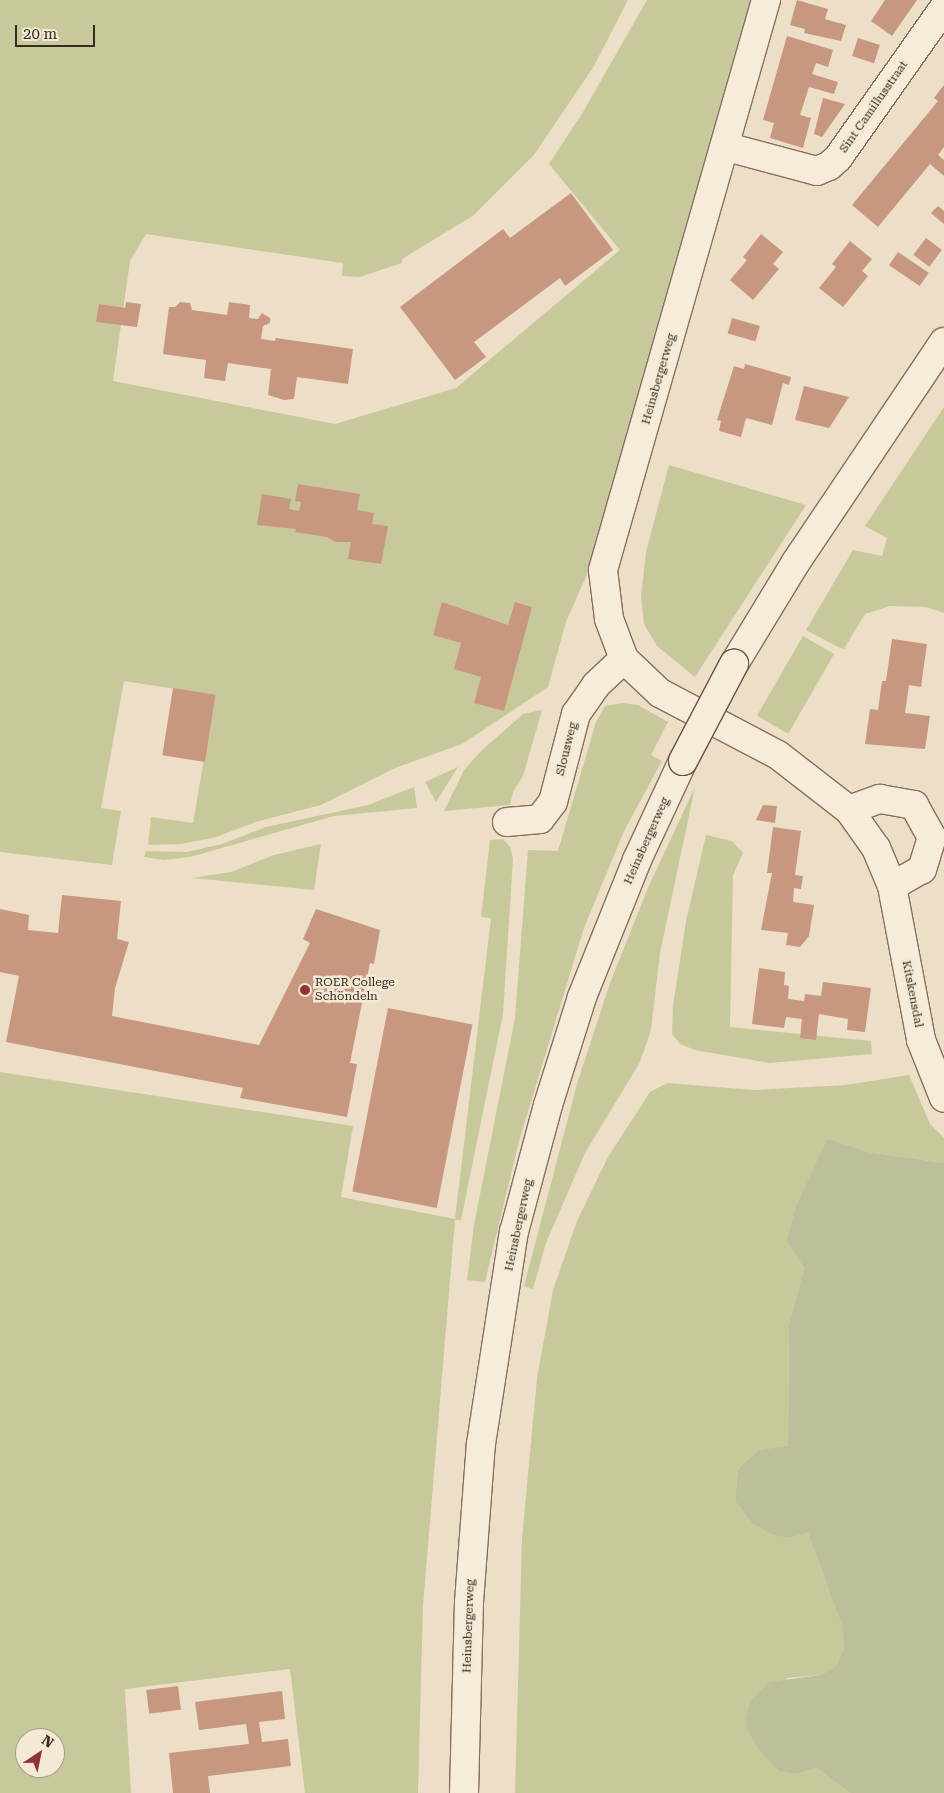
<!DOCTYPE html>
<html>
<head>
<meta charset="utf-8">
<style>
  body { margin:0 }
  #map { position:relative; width:944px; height:1793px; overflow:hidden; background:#ecdec7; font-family:"Roboto Serif",serif }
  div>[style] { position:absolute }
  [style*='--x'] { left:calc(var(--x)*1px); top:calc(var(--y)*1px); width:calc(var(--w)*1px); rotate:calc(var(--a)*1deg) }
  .green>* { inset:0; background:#c7c99b; transform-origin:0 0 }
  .cemetery>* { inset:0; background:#bdbf9a }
  .building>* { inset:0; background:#c7987f; transform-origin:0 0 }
  .roads { filter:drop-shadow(1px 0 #86705d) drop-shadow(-1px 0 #86705d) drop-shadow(0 1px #86705d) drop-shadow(0 -1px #86705d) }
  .minor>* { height:28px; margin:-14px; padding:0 14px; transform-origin:14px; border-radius:14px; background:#f7ecda }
  .secondary>* { height:28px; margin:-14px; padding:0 14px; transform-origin:14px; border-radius:14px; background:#f7ecda }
  .bridges { filter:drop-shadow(1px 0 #685141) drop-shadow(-1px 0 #685141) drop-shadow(0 1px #685141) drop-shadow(0 -1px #685141) }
  .secondary-bridge>* { height:28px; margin:-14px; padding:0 14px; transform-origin:14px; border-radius:14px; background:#f7ecda }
  .dots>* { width:14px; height:14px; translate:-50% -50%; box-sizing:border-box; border:2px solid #f3e9d6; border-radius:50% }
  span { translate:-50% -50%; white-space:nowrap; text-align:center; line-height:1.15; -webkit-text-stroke:5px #f3e9d6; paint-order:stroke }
  .street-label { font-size:12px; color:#372a20 }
  .poi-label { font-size:12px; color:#372a20 }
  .left { translate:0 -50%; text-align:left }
  .north { position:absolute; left:15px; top:1728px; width:50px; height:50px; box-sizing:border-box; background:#f3e9d6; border:1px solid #a89d8d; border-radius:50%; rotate:34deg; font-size:14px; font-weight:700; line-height:20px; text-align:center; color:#372a20 }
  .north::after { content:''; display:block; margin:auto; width:18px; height:22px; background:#913139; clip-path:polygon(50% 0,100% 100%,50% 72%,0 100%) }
  .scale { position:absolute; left:15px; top:25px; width:80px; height:22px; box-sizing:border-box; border:2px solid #372a20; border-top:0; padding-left:6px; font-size:15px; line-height:18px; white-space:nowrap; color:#372a20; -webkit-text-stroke:4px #f3e9d6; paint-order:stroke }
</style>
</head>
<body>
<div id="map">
  <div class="green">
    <div style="clip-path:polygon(0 0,628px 0,594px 66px,534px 155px,474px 215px,402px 259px,402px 263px,360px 277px,342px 276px,343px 263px,146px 234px,130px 261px,113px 381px,335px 424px,456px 388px,620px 250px,549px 164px,583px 112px,647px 0,760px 0,595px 556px,566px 622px,548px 687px,462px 744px,395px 768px,321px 805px,259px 821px,213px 838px,181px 844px,148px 845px,151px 817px,193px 823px,215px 695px,124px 681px,101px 808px,121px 811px,112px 865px,0 852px)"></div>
    <div style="clip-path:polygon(944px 407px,944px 613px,926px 607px,890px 606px,865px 614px,844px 649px,838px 647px,806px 630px,853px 550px,882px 556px,887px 538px,865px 526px)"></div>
    <div style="clip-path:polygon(669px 465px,806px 505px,695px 677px,657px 646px,644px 624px,641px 596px,646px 552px)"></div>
    <div style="left:803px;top:636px;width:36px;height:92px;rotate:30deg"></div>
    <div style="clip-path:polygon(622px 703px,638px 705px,668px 722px,651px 755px,662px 761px,624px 831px,584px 928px,519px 1141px,485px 1282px,467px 1280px,474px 1225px,515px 1018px,528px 850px,558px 851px,596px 722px,605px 706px)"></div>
    <div style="clip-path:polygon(542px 710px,523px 776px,513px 792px,510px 805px,444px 811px,464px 770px,481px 751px,523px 714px)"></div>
    <div style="clip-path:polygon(458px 767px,436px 802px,425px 782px)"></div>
    <div style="clip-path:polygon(414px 787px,417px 808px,334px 816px,190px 857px,164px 860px,144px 857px,146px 851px,187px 852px,222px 844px,266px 827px,368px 805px)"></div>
    <div style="clip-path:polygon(695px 787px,660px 953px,651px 1030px,640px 1062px,585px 1153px,546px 1243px,533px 1289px,524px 1286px,577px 1084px,610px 983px,647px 890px)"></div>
    <div style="clip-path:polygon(706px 835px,732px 841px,743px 853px,733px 875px,730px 1027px,871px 1041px,872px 1054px,769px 1063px,695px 1050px,680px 1044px,672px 1034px,673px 1006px,686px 921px)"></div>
    <div style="clip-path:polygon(evenodd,503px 839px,510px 847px,513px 859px,503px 1014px,461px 1220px,455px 1220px,423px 1606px,418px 1793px,305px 1793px,290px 1669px,125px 1689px,131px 1793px,0 1793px,0 1072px,353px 1126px,341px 1197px,455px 1219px,491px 918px,481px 917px,490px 840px,503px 839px,25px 1738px,55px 1738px,55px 1768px,25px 1768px,25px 1738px)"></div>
    <div style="clip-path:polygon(321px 844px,314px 890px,192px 878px,231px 872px,274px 855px)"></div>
    <div style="clip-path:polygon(909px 1075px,930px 1124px,944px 1138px,944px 1163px,868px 1152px,827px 1140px,795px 1208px,786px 1241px,804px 1268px,789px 1324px,788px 1447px,758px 1450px,738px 1469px,735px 1501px,751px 1522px,789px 1538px,808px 1533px,842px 1626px,844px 1648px,836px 1666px,821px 1675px,787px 1678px,796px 1774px,817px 1768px,850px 1793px,515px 1793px,522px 1539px,537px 1378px,553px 1290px,577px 1221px,608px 1157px,650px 1092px,667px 1083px,754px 1090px,846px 1085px)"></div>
  </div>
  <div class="cemetery">
    <div style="clip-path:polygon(827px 1139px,868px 1152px,944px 1163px,944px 1793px,850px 1793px,817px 1768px,796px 1774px,779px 1771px,759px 1750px,745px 1726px,750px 1701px,769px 1682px,821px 1675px,836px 1666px,844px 1648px,842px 1626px,808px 1533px,789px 1538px,771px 1534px,751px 1522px,735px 1501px,738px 1469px,758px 1450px,788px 1446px,789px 1324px,804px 1268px,786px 1241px,795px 1208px)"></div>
  </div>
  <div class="building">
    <div style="clip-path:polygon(797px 0,828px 9px,825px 19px,846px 25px,841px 41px,804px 33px,805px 29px,790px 25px)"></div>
    <div style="clip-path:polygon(885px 0,917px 0,892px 36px,871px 21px)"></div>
    <div style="clip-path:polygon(787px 36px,833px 50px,828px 67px,816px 63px,812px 74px,838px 82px,834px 94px,809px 87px,800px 115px,811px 118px,803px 148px,770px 138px,774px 123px,763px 120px)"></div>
    <div style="left:858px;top:38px;width:23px;height:19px;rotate:18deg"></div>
    <div style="clip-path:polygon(944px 85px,944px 147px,938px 155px,944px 160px,944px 176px,930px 164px,878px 227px,852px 205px,938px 101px,934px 98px)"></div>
    <div style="clip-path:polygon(823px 98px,845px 104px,822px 137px,814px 134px)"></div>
    <div style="clip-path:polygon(571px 193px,613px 250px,565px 286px,560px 278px,474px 342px,486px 357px,455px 380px,400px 307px,503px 229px,510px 238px)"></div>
    <div style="clip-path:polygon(938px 206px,944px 211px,944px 224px,931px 213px)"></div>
    <div style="clip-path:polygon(761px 234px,783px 252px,773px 264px,779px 269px,753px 300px,730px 280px,747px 260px,743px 257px)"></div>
    <div style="left:926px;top:238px;width:20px;height:21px;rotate:37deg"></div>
    <div style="clip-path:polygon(850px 241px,872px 259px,862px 271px,868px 276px,843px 307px,819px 288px,836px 267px,832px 264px)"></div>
    <div style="left:898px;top:252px;width:37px;height:16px;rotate:34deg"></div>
    <div style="clip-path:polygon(126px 302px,141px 304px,137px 327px,96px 322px,99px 304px,125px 308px)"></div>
    <div style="clip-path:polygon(180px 302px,190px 303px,192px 310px,227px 315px,229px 302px,250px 305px,249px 318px,258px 319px,262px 313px,270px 318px,270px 323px,263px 326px,261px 339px,275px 341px,276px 338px,353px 349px,348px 384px,297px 377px,294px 399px,284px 400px,268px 395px,271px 369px,228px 363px,225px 381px,204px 378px,206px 360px,163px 354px,169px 307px,175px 307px)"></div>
    <div style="left:732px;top:318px;width:29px;height:16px;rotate:16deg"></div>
    <div style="clip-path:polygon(745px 364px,791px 377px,789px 385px,783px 383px,772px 425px,746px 418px,741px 437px,719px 431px,721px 421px,717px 420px,734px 366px,744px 369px)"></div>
    <div style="clip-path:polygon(804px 386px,849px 397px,829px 428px,795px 420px)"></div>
    <div style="clip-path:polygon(298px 484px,360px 494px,357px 510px,374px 513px,372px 524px,388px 526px,381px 564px,348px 559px,351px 542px,335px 542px,327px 537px,295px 532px,296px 529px,257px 525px,262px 494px,291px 499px,289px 509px,299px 511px,301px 502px,295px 501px)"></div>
    <div style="clip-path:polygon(442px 602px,508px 625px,515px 602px,532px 607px,504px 711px,474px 703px,481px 677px,454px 669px,461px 643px,433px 635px)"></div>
    <div style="clip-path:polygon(892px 639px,927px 644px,921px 687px,909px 685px,905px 713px,930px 716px,925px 749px,865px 744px,870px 709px,878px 710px,882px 681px,886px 681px)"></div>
    <div style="left:173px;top:688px;width:43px;height:68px;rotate:9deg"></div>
    <div style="clip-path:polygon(763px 805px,777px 806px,775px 823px,756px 820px)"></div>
    <div style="clip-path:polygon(773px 827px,801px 831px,795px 875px,803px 876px,801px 889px,794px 888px,793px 902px,814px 905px,809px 936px,800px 947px,786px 945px,788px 933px,761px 930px,772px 873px,767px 873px)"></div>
    <div style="clip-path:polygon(62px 895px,121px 901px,117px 939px,129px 942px,115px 988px,112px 1016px,259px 1045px,310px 943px,303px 939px,316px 909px,380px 930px,374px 964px,370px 963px,350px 1063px,357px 1064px,347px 1117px,240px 1098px,243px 1088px,6px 1042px,19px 976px,0 972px,0 909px,29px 915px,28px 930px,58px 933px)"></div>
    <div style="clip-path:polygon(759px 968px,785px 972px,784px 985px,789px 986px,788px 999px,804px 1001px,805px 994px,821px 996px,823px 982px,871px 988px,865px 1032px,847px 1030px,848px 1019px,819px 1014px,816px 1040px,800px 1038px,802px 1019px,786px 1017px,784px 1028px,752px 1024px)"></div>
    <div style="left:388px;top:1008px;width:86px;height:187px;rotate:11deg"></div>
    <div style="left:178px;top:1686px;width:24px;height:32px;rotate:83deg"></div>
    <div style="clip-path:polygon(282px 1691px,285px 1719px,259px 1722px,262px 1742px,288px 1739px,291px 1766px,208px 1776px,210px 1793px,173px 1793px,169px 1753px,249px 1744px,246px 1724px,199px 1730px,195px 1702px)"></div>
  </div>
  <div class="roads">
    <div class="minor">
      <div style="--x:766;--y:0;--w:593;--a:105.96"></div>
      <div style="--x:603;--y:570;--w:49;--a:83"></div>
      <div style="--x:609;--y:619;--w:43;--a:69.4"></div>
      <div style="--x:624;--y:659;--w:50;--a:43.4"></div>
      <div style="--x:660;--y:693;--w:133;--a:27.7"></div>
      <div style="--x:778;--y:755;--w:90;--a:37.8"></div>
      <div style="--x:849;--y:810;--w:47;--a:54.6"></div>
      <div style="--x:876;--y:848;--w:41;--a:67.2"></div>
      <div style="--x:892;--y:886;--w:157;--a:79.3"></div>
      <div style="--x:921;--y:1040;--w:62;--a:68.4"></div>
      <div style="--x:727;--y:147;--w:93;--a:14.9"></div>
      <div style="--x:817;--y:171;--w:13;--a:-23"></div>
      <div style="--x:829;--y:166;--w:12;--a:-42"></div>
      <div style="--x:838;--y:158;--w:184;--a:-54.8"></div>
      <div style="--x:849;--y:810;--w:33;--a:-20"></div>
      <div style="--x:880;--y:799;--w:35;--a:10"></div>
      <div style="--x:914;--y:805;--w:37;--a:61"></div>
      <div style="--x:932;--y:837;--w:34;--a:107"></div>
      <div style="--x:922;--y:869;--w:34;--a:150"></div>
      <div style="--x:507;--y:822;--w:33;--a:-5"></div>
      <div style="--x:540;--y:819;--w:21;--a:-53"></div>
      <div style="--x:553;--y:802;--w:91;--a:-75.4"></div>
      <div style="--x:576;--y:714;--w:35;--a:-55"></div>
      <div style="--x:596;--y:685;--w:38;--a:-43"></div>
    </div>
    <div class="secondary">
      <div style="--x:734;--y:664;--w:119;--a:-58.7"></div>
      <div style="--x:796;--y:562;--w:265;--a:-56.1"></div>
      <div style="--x:464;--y:1793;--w:191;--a:-88.5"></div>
      <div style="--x:469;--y:1602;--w:158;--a:-85.7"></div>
      <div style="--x:481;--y:1444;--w:215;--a:-81.2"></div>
      <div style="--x:514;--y:1232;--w:131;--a:-75"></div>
      <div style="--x:548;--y:1105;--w:113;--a:-72.5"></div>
      <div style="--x:582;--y:997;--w:148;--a:-68.1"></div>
      <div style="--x:637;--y:860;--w:109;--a:-65.1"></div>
    </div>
  </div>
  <div class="bridges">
    <div class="secondary-bridge">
      <div style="--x:683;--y:761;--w:110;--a:-62.3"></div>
    </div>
  </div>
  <div class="dots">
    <div style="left:305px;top:990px;background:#913139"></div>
  </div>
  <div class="street-label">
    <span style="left:874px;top:107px;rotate:-55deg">Sint Camillusstraat</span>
    <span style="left:659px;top:379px;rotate:-74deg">Heinsbergerweg</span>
    <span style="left:567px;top:749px;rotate:-76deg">Slousweg</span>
    <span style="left:647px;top:841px;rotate:-66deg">Heinsbergerweg</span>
    <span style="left:912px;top:994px;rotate:79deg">Kitskensdal</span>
    <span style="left:519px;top:1225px;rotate:-78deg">Heinsbergerweg</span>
    <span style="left:469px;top:1626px;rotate:-88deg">Heinsbergerweg</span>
  </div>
  <div class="poi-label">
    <span class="left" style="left:315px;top:990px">ROER College<br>Schöndeln</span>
  </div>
  <div class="north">N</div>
  <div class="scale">20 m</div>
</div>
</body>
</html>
